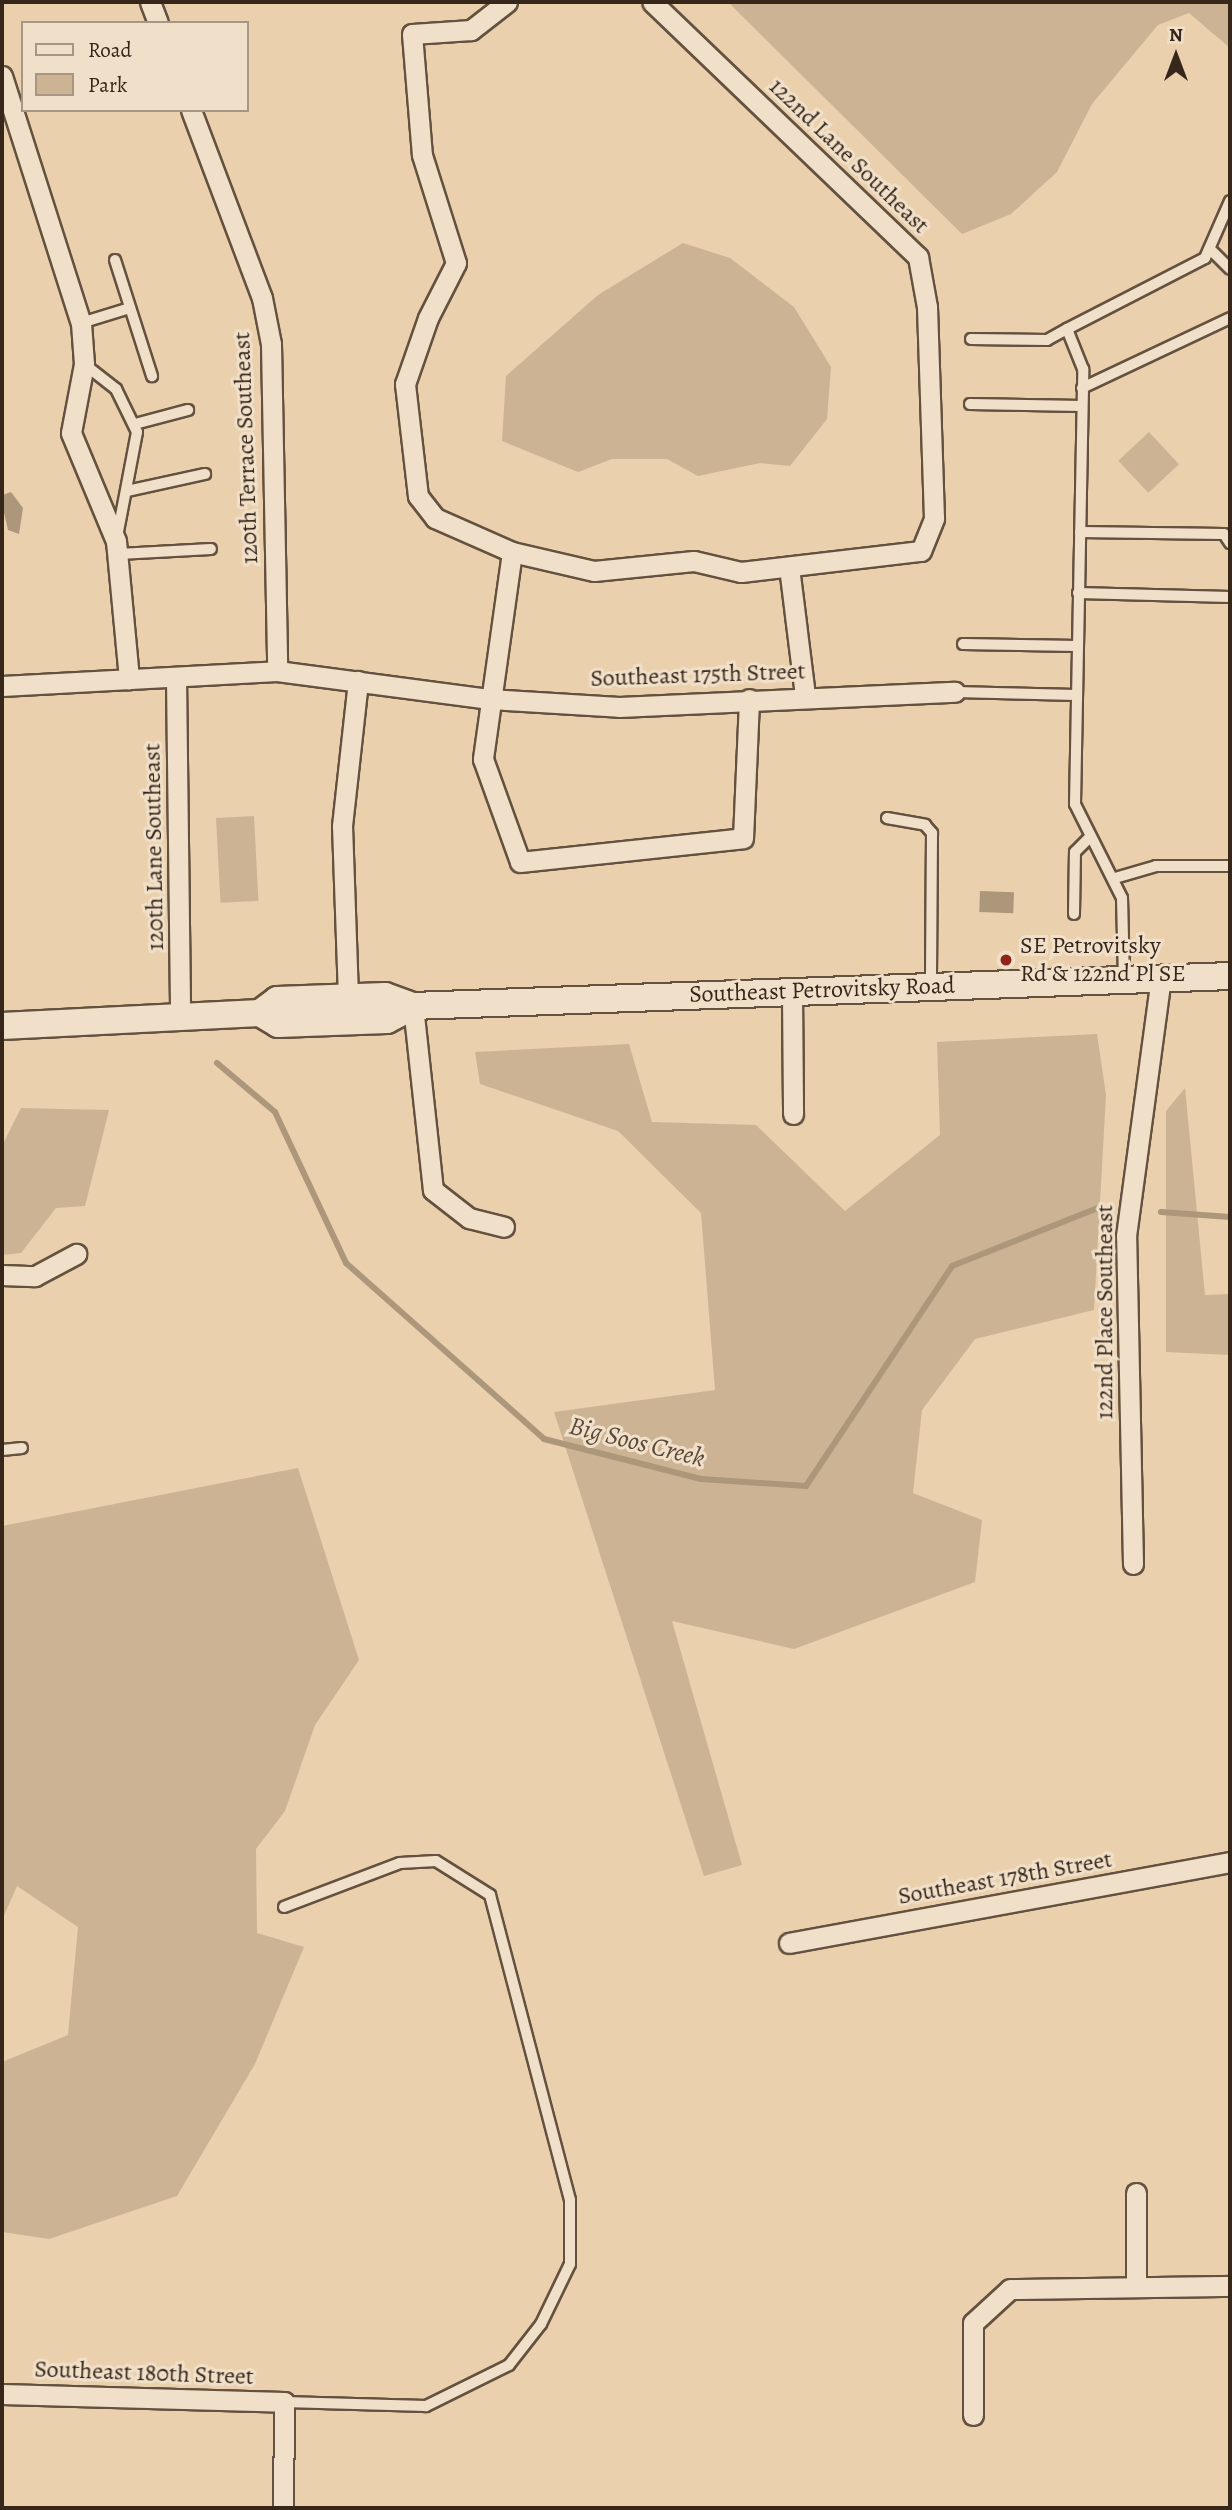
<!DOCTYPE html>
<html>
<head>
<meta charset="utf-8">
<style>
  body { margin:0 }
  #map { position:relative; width:1232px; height:2510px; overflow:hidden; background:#ead0ac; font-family:Alegreya,serif }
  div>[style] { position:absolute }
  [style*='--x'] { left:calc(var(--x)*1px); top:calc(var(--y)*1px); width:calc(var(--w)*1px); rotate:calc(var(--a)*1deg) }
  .green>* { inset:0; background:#ccb393; transform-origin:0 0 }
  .water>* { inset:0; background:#ad977b; transform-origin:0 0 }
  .stream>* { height:6px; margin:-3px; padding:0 3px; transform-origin:3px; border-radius:3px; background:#ad977b }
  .roads { filter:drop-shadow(2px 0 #64513f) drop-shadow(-2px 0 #64513f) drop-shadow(0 2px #64513f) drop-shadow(0 -2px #64513f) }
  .service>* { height:10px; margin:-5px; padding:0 5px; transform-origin:5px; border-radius:5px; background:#f1e0c9 }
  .minor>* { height:19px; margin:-9.5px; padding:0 9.5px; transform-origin:9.5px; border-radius:9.5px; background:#f1e0c9 }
  .secondary>* { height:26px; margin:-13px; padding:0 13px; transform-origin:13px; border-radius:13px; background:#f1e0c9 }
  .dots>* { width:19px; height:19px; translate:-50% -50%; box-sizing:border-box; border:4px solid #f1e0c9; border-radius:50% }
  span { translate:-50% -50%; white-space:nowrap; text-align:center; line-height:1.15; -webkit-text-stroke:6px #f1e0c9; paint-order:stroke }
  .street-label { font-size:24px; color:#37271b }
  .poi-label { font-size:24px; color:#37271b }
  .left { translate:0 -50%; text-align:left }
  .water-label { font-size:26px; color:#5a4938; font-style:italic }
  .frame { position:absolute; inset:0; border:4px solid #37271b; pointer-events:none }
  .legend { position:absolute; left:21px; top:21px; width:228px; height:91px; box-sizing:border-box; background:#f1e0c9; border:2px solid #a79683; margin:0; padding:9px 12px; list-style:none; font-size:21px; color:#37271b }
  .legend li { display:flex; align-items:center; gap:14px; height:35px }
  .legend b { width:35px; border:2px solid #a79683 }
  .north { position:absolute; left:1141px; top:21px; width:70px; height:70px; -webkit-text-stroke:5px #f1e0c9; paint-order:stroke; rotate:0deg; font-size:19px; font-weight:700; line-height:28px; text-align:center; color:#37271b }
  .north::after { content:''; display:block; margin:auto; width:24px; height:32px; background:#37271b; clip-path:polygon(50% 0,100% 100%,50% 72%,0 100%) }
</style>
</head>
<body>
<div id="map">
  <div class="green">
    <div style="clip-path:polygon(728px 2px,1230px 2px,1230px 48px,1189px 13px,1158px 25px,1092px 104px,1057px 172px,1011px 214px,962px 234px)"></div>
    <div style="clip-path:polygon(683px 243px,730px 258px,794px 307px,831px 367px,827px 419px,790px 466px,760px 463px,698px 476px,667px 459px,612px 459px,578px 472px,502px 441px,506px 376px,598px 295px)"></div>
    <div style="left:1149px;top:432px;width:44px;height:42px;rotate:47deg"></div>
    <div style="left:254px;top:816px;width:85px;height:38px;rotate:87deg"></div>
    <div style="clip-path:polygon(1097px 1034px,1106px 1095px,1094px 1310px,975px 1339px,922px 1410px,913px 1493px,982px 1520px,975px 1582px,794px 1649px,672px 1621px,742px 1865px,704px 1876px,554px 1412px,715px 1390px,701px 1213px,618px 1131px,480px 1084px,475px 1052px,629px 1044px,652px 1122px,756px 1125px,845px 1211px,940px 1135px,937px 1042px)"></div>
    <div style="clip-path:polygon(1185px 1088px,1205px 1295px,1230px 1294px,1230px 1355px,1166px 1352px,1166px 1111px)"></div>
    <div style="clip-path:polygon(21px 1108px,109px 1110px,85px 1206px,56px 1208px,21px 1253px,2px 1255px,2px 1146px)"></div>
    <div style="clip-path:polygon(298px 1468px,359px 1660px,315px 1725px,285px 1811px,256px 1849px,257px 1933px,304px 1947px,255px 2064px,177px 2196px,49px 2239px,2px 2232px,2px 2062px,68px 2035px,78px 1927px,17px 1886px,2px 1920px,2px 1526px)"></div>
  </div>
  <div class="water">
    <div style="clip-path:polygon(11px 492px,23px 508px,19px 534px,8px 530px,2px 504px,3px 495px)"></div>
    <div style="left:980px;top:891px;width:34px;height:21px;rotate:2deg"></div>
  </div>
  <div class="stream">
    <div style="--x:217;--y:1063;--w:76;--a:40.2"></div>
    <div style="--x:275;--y:1112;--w:167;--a:64.8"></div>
    <div style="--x:346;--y:1263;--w:265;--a:41.6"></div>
    <div style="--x:544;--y:1439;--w:162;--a:14.3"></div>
    <div style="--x:701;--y:1479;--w:105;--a:3.8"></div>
    <div style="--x:806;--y:1486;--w:264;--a:-56.4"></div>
    <div style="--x:952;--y:1266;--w:159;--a:-21.7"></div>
    <div style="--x:1161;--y:1212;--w:69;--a:4.1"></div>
  </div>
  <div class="roads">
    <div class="service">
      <div style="--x:1210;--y:249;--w:28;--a:45"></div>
      <div style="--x:115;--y:260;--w:122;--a:72.3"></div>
      <div style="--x:81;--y:323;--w:51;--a:-17"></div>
      <div style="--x:971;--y:339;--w:76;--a:0.8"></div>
      <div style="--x:1047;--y:340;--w:23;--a:-29"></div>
      <div style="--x:84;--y:364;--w:41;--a:38"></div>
      <div style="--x:116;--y:389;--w:48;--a:64"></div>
      <div style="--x:137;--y:432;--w:107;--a:100.8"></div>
      <div style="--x:1082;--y:388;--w:164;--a:-25.3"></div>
      <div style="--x:970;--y:404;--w:112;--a:1"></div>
      <div style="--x:135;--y:424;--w:55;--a:-14.8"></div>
      <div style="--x:127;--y:491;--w:80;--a:-12.3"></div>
      <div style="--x:1080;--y:532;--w:144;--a:0.8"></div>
      <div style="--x:1224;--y:534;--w:11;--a:56"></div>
      <div style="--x:119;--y:554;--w:92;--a:-3.1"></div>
      <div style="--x:1078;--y:593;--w:152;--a:1.5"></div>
      <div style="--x:963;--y:644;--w:114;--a:1"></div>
      <div style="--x:955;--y:692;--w:121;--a:1.4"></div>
      <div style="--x:887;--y:818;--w:39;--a:10"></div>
      <div style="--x:925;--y:825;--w:11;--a:49"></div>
      <div style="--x:932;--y:833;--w:153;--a:90.4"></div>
      <div style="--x:1115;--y:878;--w:43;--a:-16.3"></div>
      <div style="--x:1156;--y:866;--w:74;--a:0"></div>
      <div style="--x:1074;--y:914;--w:62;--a:-89.1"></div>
      <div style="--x:1075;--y:852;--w:21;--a:-45"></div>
      <div style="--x:1124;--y:979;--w:81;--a:-91.4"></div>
      <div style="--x:1122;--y:898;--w:105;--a:-116.6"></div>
      <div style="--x:1075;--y:804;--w:435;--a:-88.9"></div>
      <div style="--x:1083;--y:369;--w:43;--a:-111.8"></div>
      <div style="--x:1067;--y:329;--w:155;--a:-27.2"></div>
      <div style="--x:1205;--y:258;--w:62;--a:-66.3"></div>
      <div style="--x:2;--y:1450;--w:20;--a:-6"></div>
      <div style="--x:284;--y:1907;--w:124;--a:-20.8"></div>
      <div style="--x:400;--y:1863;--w:36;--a:-3"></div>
      <div style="--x:436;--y:1861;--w:64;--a:32.2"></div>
      <div style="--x:490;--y:1895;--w:315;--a:75.3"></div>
      <div style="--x:570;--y:2200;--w:64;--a:90"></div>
      <div style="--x:570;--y:2264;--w:67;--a:115.8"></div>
      <div style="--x:541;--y:2324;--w:52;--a:128"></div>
      <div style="--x:509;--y:2365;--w:93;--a:153.7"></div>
      <div style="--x:426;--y:2406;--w:142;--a:-178.4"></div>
    </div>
    <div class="minor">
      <div style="--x:150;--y:2;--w:22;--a:69"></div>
      <div style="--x:507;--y:2;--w:46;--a:142.1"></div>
      <div style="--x:471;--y:30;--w:59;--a:176.1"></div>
      <div style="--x:412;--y:34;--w:121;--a:85.3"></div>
      <div style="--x:422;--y:155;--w:113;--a:72.5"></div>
      <div style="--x:456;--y:263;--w:62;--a:117"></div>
      <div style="--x:428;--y:318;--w:70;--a:109.2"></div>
      <div style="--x:405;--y:384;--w:113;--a:83.4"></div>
      <div style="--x:418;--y:496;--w:28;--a:52"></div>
      <div style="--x:435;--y:518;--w:84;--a:23.8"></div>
      <div style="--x:512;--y:552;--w:209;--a:98"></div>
      <div style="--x:483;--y:759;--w:109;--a:70.2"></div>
      <div style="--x:520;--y:862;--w:224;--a:-6.1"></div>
      <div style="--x:743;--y:838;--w:139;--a:-87.5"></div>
      <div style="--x:2;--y:76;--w:259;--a:72.3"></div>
      <div style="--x:81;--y:323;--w:41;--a:85.8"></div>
      <div style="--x:84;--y:364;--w:70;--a:100.7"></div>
      <div style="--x:71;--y:433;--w:117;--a:67.4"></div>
      <div style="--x:116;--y:541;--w:139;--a:84.6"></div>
      <div style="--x:191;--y:110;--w:201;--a:69.3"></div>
      <div style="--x:262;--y:298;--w:47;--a:78.9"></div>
      <div style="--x:271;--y:344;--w:327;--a:88.9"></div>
      <div style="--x:512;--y:552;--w:84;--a:13"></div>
      <div style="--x:594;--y:571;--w:100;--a:-5.7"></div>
      <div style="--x:694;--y:561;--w:48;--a:13.2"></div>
      <div style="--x:741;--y:572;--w:181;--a:-6.7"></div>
      <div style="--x:921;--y:551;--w:35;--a:-68"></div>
      <div style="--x:934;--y:518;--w:211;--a:-91.9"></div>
      <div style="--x:927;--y:307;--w:51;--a:-100.2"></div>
      <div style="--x:918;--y:257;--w:368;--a:-136.2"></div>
      <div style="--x:789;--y:567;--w:129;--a:82.9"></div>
      <div style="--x:176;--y:677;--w:340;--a:89.3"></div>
      <div style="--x:2;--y:686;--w:275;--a:-3.1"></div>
      <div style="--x:277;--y:671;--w:215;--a:7.5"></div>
      <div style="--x:490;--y:699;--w:129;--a:3.5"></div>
      <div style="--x:619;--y:707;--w:336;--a:-2.6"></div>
      <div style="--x:792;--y:992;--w:122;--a:89.5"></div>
      <div style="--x:348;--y:997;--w:171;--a:-92"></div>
      <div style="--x:342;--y:826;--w:146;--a:-83.7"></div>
      <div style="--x:413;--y:1006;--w:185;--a:83.8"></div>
      <div style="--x:433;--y:1190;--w:46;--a:37.9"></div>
      <div style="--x:469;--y:1218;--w:36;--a:14"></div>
      <div style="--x:2;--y:1275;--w:33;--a:2"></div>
      <div style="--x:35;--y:1276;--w:47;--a:-28.2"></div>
      <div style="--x:1133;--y:1564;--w:328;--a:-91.2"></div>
      <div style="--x:1126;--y:1236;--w:260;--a:-82.3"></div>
      <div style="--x:789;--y:1943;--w:448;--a:-10.4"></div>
      <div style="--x:1136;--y:2193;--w:92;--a:90"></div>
      <div style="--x:2;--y:2394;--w:282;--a:1.6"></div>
      <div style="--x:284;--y:2402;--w:106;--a:90.5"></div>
      <div style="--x:973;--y:2415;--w:92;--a:-90"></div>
      <div style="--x:973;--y:2323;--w:50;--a:-42.6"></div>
      <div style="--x:1010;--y:2289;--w:220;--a:-0.8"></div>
    </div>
    <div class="secondary">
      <div style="--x:260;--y:1013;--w:21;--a:31"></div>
      <div style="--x:278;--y:1024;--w:109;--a:-2.1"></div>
      <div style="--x:387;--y:1020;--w:30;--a:-28"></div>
      <div style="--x:2;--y:1026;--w:258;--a:-2.9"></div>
      <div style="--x:260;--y:1013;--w:21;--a:-37"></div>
      <div style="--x:277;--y:1000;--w:108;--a:-2.1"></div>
      <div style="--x:385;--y:996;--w:30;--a:20"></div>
      <div style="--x:413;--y:1006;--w:818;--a:-2.1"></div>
    </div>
  </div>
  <div class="dots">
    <div style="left:1006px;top:960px;background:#8f2418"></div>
  </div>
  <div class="street-label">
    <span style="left:849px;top:156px;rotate:44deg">122nd Lane Southeast</span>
    <span style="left:246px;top:448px;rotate:-92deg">120th Terrace Southeast</span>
    <span style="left:698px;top:675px;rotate:-2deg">Southeast 175th Street</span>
    <span style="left:154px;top:847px;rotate:-91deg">120th Lane Southeast</span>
    <span style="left:822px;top:990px;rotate:-2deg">Southeast Petrovitsky Road</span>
    <span style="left:1105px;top:1312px;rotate:-90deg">122nd Place Southeast</span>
    <span style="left:1005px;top:1878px;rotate:-10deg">Southeast 178th Street</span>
    <span style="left:144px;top:2373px;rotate:2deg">Southeast 180th Street</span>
  </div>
  <div class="poi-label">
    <span class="left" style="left:1020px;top:960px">SE Petrovitsky<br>Rd &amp; 122nd Pl SE</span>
  </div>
  <div class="water-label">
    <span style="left:637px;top:1442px;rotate:14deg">Big Soos Creek</span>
  </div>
  <div class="frame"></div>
  <ul class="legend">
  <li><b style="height:9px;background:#f1e0c9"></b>Road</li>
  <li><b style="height:19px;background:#ccb393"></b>Park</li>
  </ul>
  <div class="north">N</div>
</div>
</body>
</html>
